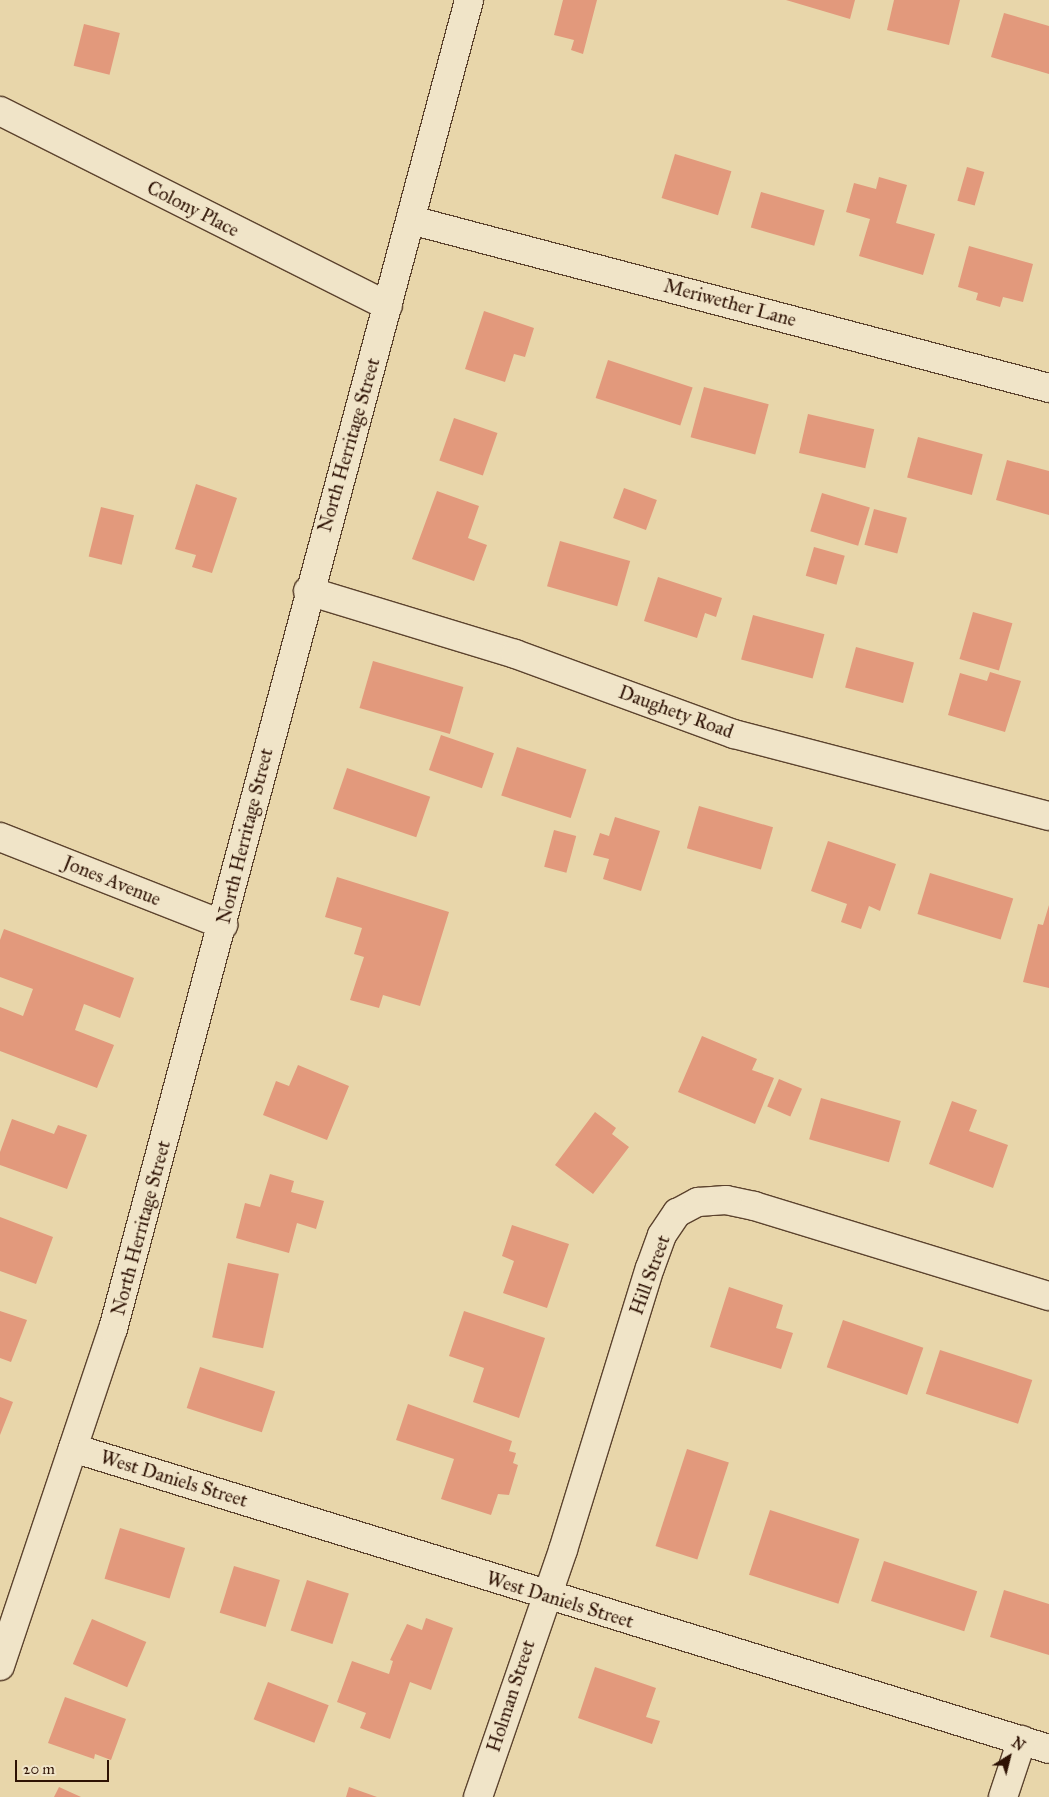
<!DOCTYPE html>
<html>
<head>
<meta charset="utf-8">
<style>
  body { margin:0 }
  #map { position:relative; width:1049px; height:1797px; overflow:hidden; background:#e8d6aa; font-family:"IM FELL Great Primer",serif }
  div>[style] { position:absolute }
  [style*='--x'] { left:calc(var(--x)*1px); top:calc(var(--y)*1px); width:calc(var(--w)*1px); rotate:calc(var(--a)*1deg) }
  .building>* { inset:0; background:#e2997c; transform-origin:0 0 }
  .roads { filter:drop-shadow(1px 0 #5c432e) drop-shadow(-1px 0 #5c432e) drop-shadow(0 1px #5c432e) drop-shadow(0 -1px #5c432e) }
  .street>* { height:28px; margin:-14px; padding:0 14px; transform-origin:14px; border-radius:14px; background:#f0e4c8 }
  .secondary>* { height:28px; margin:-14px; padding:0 14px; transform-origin:14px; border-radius:14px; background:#f0e4c8 }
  span { translate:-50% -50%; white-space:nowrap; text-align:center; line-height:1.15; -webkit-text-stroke:4px #f0e4c8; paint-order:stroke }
  .street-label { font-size:19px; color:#2e1204 }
  .north { position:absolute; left:984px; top:1732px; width:50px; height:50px; -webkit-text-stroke:4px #f0e4c8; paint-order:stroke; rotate:36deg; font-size:14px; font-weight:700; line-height:20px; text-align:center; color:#2e1204 }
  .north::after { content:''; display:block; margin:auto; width:18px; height:22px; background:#2e1204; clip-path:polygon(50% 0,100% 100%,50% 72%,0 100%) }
  .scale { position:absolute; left:15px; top:1760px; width:94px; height:22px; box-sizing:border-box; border:2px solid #2e1204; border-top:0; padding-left:6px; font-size:15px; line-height:18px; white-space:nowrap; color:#2e1204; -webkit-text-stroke:4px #f0e4c8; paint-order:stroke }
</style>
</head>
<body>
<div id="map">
  <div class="building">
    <div style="clip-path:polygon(563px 0,597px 0,583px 54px,571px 50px,574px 40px,554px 35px)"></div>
    <div style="clip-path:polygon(786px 0,855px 0,850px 19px)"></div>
    <div style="clip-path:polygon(894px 0,960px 0,949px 45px,887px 30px)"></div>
    <div style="clip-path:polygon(1004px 13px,1049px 26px,1049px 74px,991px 57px)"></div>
    <div style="left:84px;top:24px;width:37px;height:43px;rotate:14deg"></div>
    <div style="left:675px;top:154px;width:59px;height:46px;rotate:17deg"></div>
    <div style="left:967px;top:167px;width:18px;height:35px;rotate:16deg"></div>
    <div style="clip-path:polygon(879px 177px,907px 185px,896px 223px,935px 234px,923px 275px,859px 256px,870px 219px,846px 212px,854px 183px,876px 189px)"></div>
    <div style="left:761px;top:192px;width:66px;height:37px;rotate:16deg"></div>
    <div style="clip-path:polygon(969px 246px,1033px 264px,1023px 302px,1003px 297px,1000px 307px,976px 300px,978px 293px,958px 287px)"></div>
    <div style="clip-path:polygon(484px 311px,534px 328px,525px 357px,514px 354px,505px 382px,465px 369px)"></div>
    <div style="left:608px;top:360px;width:89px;height:40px;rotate:18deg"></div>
    <div style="left:704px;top:387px;width:67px;height:52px;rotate:15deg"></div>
    <div style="left:808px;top:414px;width:68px;height:40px;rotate:13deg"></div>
    <div style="left:454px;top:418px;width:46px;height:45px;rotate:19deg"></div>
    <div style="left:918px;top:437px;width:67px;height:42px;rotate:15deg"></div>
    <div style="clip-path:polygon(1007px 460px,1049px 471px,1049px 515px,996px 500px)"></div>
    <div style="clip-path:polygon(196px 484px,237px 498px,212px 573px,192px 567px,196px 555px,175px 549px)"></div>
    <div style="left:624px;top:488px;width:35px;height:32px;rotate:20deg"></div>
    <div style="clip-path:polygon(437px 491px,479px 506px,468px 538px,487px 545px,474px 581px,412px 559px)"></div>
    <div style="left:822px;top:493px;width:50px;height:40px;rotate:17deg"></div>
    <div style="left:101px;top:507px;width:34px;height:51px;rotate:14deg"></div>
    <div style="left:874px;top:509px;width:34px;height:37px;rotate:15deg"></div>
    <div style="left:560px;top:541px;width:73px;height:47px;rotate:16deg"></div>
    <div style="left:814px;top:547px;width:32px;height:30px;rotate:16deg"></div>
    <div style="clip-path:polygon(658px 577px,722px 598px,716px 617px,705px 613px,697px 638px,644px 621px)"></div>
    <div style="left:973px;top:612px;width:41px;height:49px;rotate:16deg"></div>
    <div style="left:753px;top:615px;width:74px;height:46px;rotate:15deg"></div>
    <div style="left:856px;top:647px;width:60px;height:42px;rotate:15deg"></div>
    <div style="left:373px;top:661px;width:94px;height:49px;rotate:16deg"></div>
    <div style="clip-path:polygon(990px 672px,1021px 681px,1005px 732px,948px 715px,960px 673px,987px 681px)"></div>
    <div style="left:441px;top:735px;width:56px;height:37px;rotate:19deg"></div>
    <div style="left:517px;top:747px;width:73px;height:51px;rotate:18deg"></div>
    <div style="left:347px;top:768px;width:88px;height:43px;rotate:19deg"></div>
    <div style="left:699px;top:806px;width:77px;height:44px;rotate:16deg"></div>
    <div style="clip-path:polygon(615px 817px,660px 831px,641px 891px,603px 879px,609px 859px,593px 855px,600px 833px,609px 836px)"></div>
    <div style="left:554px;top:830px;width:23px;height:38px;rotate:15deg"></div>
    <div style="clip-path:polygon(828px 841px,896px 864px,880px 911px,869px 906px,861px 929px,841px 922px,847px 904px,811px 891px)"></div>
    <div style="left:930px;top:873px;width:87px;height:43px;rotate:17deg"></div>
    <div style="clip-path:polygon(337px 877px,449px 912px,420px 1006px,383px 995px,379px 1008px,350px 1000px,364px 957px,354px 954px,362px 928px,325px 917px)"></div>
    <div style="clip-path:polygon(1049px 905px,1049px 988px,1023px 982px,1038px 924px,1043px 925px)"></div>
    <div style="clip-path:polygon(4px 929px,134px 978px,120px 1018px,84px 1004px,75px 1030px,114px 1045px,97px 1088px,0 1051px,0 1007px,23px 1016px,33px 989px,0 977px,0 940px)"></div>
    <div style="clip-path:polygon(702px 1036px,757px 1059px,752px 1070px,774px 1078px,755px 1124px,678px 1092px)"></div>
    <div style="clip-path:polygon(298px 1065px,349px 1086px,327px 1140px,263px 1115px,276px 1081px,289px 1086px)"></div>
    <div style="left:779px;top:1079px;width:25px;height:30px;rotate:23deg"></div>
    <div style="left:821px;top:1098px;width:83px;height:43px;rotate:16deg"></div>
    <div style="clip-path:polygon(952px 1101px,977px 1110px,969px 1131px,1008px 1145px,993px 1188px,929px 1164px)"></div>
    <div style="clip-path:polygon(595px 1112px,616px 1128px,612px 1134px,629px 1147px,593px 1194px,555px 1165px)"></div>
    <div style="clip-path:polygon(12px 1119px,54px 1134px,58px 1125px,87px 1135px,67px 1189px,0 1165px,0 1152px)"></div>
    <div style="clip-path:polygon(270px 1174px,294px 1181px,291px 1192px,324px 1201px,316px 1229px,297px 1223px,289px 1253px,236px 1238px,245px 1203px,260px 1207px)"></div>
    <div style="clip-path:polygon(0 1217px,53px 1237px,36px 1284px,0 1271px)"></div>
    <div style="clip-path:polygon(512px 1225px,569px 1244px,547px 1308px,503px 1293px,514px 1261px,502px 1256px)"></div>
    <div style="left:228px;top:1263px;width:52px;height:76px;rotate:12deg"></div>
    <div style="clip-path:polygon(729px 1287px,783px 1305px,776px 1328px,793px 1333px,781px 1369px,710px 1347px)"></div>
    <div style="clip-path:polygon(0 1311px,27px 1320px,11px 1362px,0 1358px)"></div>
    <div style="clip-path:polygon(464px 1311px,545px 1338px,519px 1418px,473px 1402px,484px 1368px,449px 1356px)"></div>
    <div style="left:843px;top:1320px;width:85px;height:50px;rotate:19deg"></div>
    <div style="left:940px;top:1350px;width:97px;height:46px;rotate:18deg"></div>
    <div style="left:200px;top:1367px;width:79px;height:43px;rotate:18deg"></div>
    <div style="clip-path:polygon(0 1397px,13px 1402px,0 1435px)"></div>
    <div style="clip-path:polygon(408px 1404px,512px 1441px,509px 1451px,516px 1453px,513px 1463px,518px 1465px,509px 1495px,498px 1494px,491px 1515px,441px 1499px,454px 1459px,396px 1440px)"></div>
    <div style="left:687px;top:1449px;width:44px;height:102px;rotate:18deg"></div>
    <div style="left:770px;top:1510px;width:94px;height:68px;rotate:18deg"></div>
    <div style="left:120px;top:1528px;width:68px;height:53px;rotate:17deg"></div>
    <div style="left:884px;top:1561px;width:98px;height:42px;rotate:18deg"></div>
    <div style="left:234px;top:1566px;width:48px;height:49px;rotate:17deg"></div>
    <div style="left:307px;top:1580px;width:44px;height:53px;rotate:18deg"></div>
    <div style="clip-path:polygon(1004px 1590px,1049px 1604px,1049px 1655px,990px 1637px)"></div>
    <div style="clip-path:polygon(426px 1618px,453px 1628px,431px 1690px,410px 1682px,390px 1739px,360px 1728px,366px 1713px,337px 1702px,352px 1661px,389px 1674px,393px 1661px,390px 1660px,407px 1624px,422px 1630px)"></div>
    <div style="left:92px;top:1619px;width:59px;height:49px;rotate:23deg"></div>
    <div style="clip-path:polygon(595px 1667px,656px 1688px,646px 1717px,660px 1721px,652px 1744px,578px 1718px)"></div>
    <div style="left:268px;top:1682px;width:65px;height:40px;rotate:21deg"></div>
    <div style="clip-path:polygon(65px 1697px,126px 1719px,111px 1760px,95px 1754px,94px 1759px,48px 1743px)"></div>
    <div style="clip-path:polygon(59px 1787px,81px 1797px,54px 1797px)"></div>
    <div style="clip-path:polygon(349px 1787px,377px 1797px,346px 1797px)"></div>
  </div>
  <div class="roads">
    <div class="street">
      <div style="--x:0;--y:111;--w:434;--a:26.7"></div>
      <div style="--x:411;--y:220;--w:660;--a:14.75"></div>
      <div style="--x:308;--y:591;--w:216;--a:16.9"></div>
      <div style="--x:515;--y:654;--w:233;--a:20.1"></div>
      <div style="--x:734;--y:734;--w:325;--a:14.6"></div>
      <div style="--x:0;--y:837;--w:240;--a:21.5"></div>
      <div style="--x:73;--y:1448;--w:1021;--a:17.14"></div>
      <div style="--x:478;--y:1797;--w:261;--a:-71"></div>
      <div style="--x:563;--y:1550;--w:295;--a:-72.9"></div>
      <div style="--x:650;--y:1268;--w:35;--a:-70"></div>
      <div style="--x:662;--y:1235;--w:27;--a:-56"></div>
      <div style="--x:677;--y:1213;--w:24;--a:-28"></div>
      <div style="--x:698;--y:1202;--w:28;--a:-4"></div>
      <div style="--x:726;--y:1200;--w:29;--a:12"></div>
      <div style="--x:754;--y:1206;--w:308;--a:17"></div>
      <div style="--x:1003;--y:1797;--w:60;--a:-71.6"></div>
    </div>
    <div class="secondary">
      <div style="--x:0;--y:1666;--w:355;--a:-71.5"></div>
      <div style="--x:113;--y:1329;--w:1376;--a:-75"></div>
    </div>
  </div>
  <div class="street-label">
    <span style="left:193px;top:209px;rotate:27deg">Colony Place</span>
    <span style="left:730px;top:303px;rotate:15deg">Meriwether Lane</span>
    <span style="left:349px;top:445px;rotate:-74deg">North Herritage Street</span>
    <span style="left:676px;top:712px;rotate:20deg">Daughety Road</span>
    <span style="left:245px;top:836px;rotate:-76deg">North Herritage Street</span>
    <span style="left:112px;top:881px;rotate:22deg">Jones Avenue</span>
    <span style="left:141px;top:1228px;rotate:-75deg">North Herritage Street</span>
    <span style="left:650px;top:1275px;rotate:-70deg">Hill Street</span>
    <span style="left:174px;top:1479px;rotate:17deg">West Daniels Street</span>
    <span style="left:560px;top:1600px;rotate:17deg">West Daniels Street</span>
    <span style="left:511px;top:1696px;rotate:-72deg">Holman Street</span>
  </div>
  <div class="north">N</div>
  <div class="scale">20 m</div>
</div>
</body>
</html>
